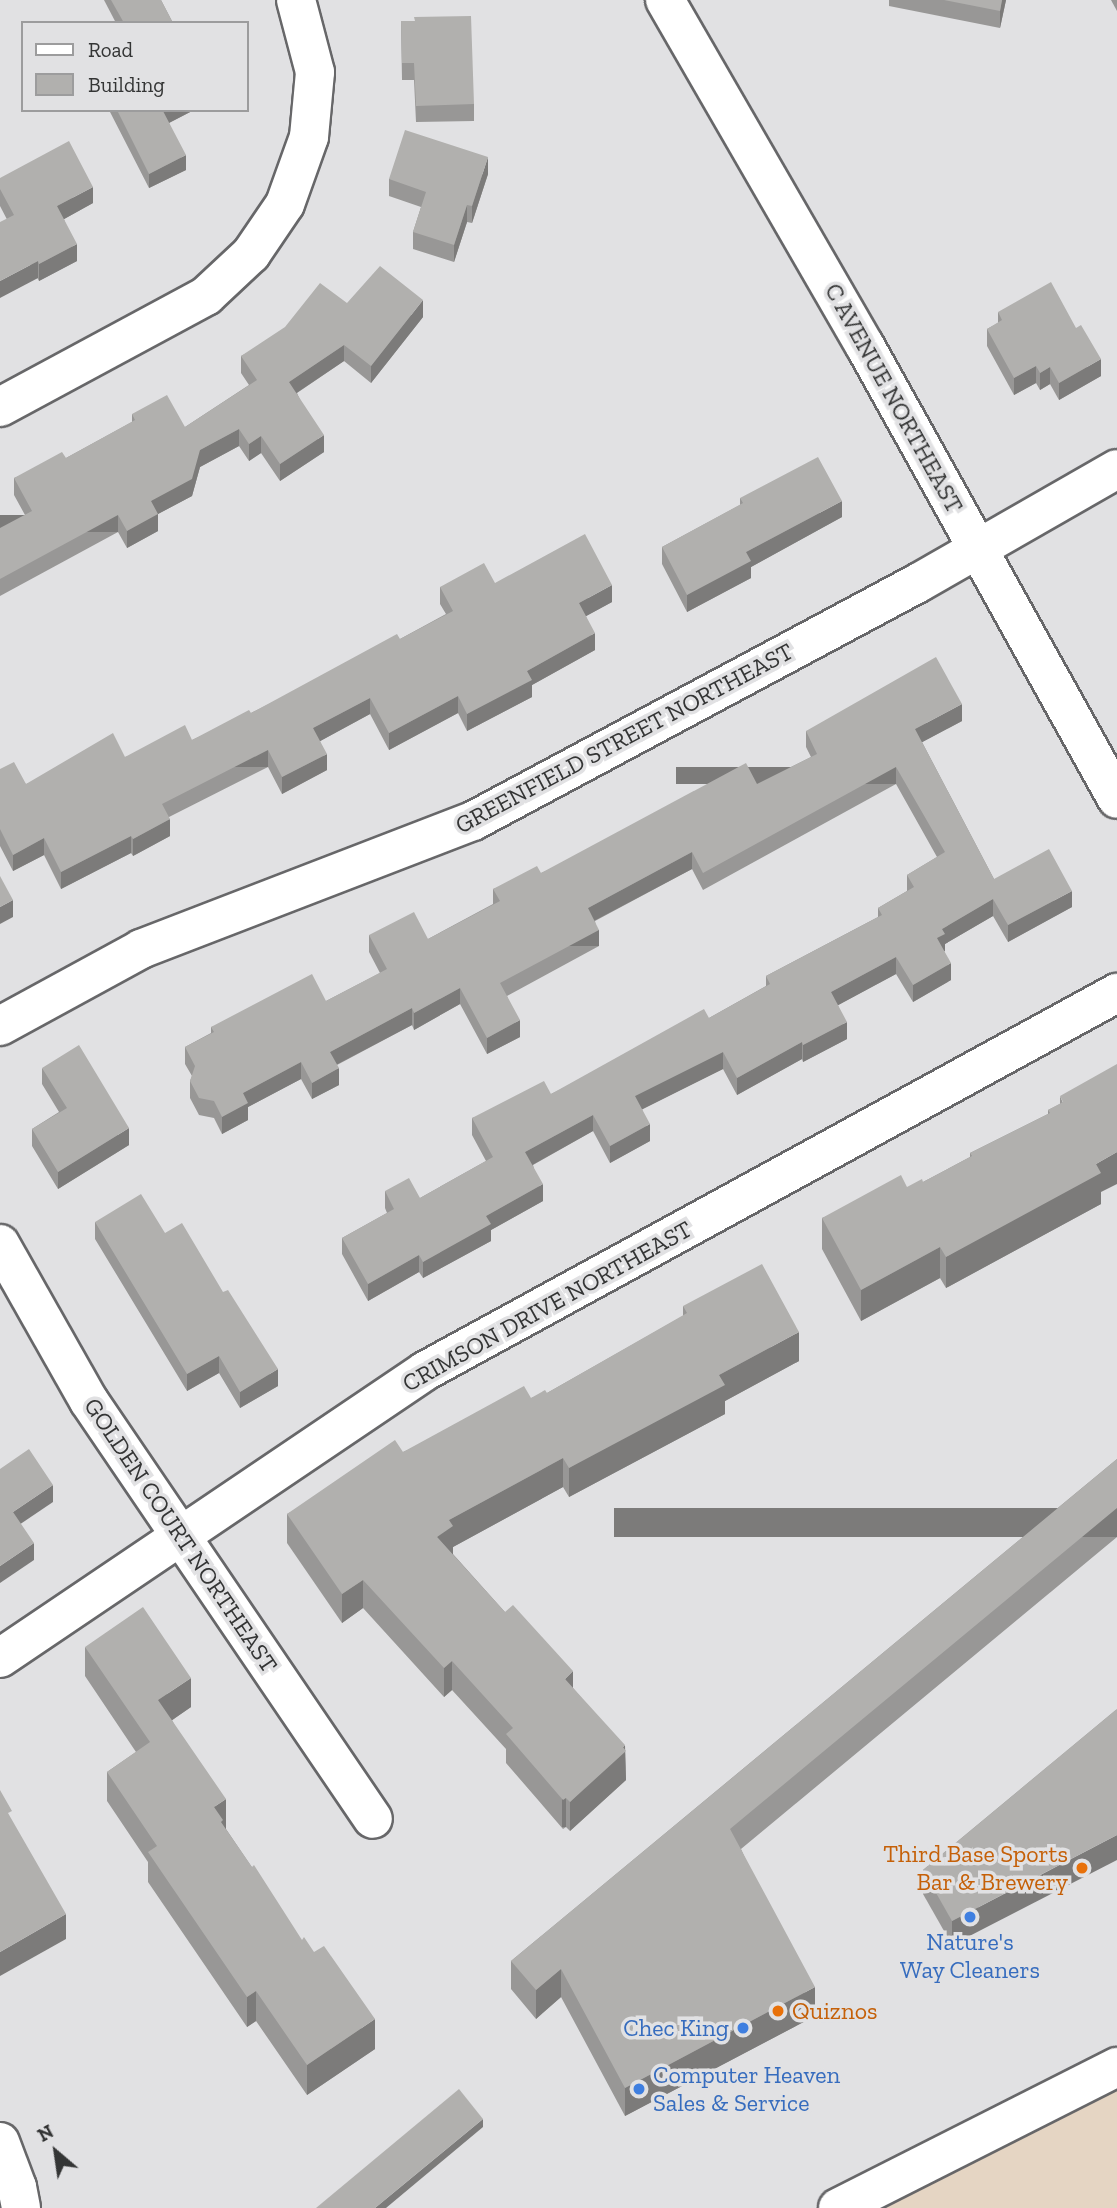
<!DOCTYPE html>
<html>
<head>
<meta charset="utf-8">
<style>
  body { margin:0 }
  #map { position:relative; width:1117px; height:2208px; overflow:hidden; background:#e1e1e3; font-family:"Zilla Slab",serif }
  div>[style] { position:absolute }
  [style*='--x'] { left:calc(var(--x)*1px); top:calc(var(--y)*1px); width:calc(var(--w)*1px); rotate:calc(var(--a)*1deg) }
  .industrial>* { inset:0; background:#e5d5c3 }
  .roads { filter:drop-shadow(2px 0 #676769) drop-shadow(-2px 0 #676769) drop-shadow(0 2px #676769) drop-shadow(0 -2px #676769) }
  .minor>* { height:38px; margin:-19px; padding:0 19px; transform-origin:19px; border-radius:19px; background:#fff }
  .major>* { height:38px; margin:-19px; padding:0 19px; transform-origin:19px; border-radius:19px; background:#fff }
  .wall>* { inset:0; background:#989796 }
  .shaded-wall>* { inset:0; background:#7c7b7a; transform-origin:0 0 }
  .building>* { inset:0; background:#b1b0ae }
  .dots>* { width:19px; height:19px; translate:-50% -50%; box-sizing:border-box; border:4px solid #e1e1e3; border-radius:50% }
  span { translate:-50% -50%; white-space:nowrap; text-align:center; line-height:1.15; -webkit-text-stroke:7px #e1e1e3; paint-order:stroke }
  .street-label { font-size:24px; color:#343535 }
  .food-label { font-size:24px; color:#c56008 }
  .right { translate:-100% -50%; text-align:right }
  .left { translate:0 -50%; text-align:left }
  .shop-label { font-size:24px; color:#366cbe }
  .legend { position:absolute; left:21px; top:21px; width:228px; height:91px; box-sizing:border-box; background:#e1e1e3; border:2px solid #9c9c9d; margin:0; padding:9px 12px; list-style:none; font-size:21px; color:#343535 }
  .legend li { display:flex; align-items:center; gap:14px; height:35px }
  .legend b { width:35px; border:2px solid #9c9c9d }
  .north { position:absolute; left:21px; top:2117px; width:70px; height:70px; -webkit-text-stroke:5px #e1e1e3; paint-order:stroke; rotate:331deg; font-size:19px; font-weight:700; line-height:28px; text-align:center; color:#343535 }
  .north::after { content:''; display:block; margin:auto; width:24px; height:32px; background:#343535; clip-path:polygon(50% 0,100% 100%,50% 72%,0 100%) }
</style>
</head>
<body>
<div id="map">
  <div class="industrial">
    <div style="clip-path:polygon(1117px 2067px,1117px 2208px,838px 2208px)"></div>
  </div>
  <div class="roads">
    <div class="minor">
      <div style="--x:0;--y:407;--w:234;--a:-28.3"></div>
      <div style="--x:206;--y:296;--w:62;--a:-43"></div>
      <div style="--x:251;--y:254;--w:60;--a:-55.8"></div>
      <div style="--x:285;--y:204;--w:71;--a:-70.3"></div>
      <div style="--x:309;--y:137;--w:65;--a:-84.7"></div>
      <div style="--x:315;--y:72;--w:74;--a:-104.8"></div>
      <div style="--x:0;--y:1026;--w:161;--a:-28.6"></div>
      <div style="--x:141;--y:949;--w:356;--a:-21.1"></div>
      <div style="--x:473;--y:821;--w:505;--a:-28.14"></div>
      <div style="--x:918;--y:583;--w:229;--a:-29.8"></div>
      <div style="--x:0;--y:1244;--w:180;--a:60.5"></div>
      <div style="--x:89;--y:1401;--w:505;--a:55.81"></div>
      <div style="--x:0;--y:1658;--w:513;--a:-34.03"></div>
      <div style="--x:425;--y:1371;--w:789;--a:-28.65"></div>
      <div style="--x:0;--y:2142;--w:48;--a:69.3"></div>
      <div style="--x:17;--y:2187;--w:21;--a:79"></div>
    </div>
    <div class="major">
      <div style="--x:665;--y:0;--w:400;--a:60"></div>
      <div style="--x:865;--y:346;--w:518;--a:60.91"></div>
      <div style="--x:838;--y:2208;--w:313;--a:-26.8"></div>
    </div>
  </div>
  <div class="wall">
    <div style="clip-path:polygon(104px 0,161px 0,173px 23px,116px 23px)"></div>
    <div style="clip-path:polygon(889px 0,1006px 0,1000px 28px,889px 6px)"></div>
    <div style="clip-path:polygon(1111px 0,1117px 0,1117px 11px)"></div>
    <div style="clip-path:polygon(401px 21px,474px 104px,474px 121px,416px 122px,414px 80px,402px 80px)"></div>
    <div style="clip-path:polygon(109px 110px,194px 110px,169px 123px,186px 170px,149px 188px)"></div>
    <div style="clip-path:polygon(488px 174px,472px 223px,467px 222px,454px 262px,413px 249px,413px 232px,421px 207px,389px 196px,389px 179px)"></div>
    <div style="clip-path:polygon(0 178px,93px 203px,64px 219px,77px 261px,39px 281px,0 206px)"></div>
    <div style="clip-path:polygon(347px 303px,423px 317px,371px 383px,344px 361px,297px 393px,324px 452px,280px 481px,261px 453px,249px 461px,239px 446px,200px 467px,192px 496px,158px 514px,158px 531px,127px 548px,118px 532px,0 596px,0 528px,25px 515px,14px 495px,14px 478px,66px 458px,132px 422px,132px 414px,185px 427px,249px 385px,241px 373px,241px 356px)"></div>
    <div style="clip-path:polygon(998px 312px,1101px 376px,1059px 400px,1050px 384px,1040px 390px,1036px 383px,1014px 395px,987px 346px,987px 329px,998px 323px)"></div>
    <div style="clip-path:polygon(740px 498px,842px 517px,751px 567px,751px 578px,687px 612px,662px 564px,662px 547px,740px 505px)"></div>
    <div style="clip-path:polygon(495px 583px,612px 602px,586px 616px,595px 650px,532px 685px,532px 697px,467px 731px,458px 713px,389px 750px,370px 714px,320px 741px,327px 770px,282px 794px,268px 767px,169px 817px,170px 836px,133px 856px,131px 853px,61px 889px,44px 855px,13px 871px,0 846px,0 769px,26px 784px,125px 757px,192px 740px,251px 713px,400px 639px,446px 614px,440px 604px,440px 587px)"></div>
    <div style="clip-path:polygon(962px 721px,922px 742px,994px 879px,1072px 907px,1008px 942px,993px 916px,945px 944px,944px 951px,951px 980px,913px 1002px,896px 974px,838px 1005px,847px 1039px,803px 1062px,802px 1059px,737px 1095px,723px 1069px,642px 1109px,650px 1141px,610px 1163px,593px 1131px,533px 1165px,543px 1201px,491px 1230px,491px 1241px,423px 1278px,419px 1272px,368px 1301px,342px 1254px,342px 1238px,387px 1213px,385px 1208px,385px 1191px,420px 1198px,486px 1161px,472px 1135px,472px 1118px,551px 1094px,709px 1018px,766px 986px,766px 976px,878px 917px,878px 908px,907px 891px,907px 875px,937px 857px,896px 784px,703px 890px,692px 869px,595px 921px,599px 946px,507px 996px,520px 1037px,487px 1054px,460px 1004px,414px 1030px,412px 1025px,337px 1065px,339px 1085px,312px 1099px,301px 1079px,248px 1107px,248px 1120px,222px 1134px,214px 1118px,199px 1115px,190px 1098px,190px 1081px,192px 1076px,185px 1064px,185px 1047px,211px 1033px,211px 1027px,326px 1001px,380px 973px,369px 952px,369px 935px,428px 939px,493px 904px,493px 889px,541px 873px,757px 784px,811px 757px,806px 747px,806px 731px)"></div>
    <div style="clip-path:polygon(42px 1068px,129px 1145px,58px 1189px,32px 1146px,32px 1129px,59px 1112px,42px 1084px)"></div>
    <div style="clip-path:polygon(1060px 1096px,1101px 1192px,1101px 1204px,946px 1288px,940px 1278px,861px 1321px,822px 1249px,822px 1218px,923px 1182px,970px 1157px,970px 1153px,1048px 1114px,1048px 1110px,1060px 1104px)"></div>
    <div style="clip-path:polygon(95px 1222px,165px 1233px,278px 1386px,240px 1408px,219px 1373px,187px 1391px,95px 1239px)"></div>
    <div style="clip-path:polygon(683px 1306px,799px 1361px,725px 1401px,725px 1414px,569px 1497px,563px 1487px,453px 1547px,453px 1554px,573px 1688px,625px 1750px,626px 1780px,570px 1831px,566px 1827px,563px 1829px,506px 1763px,506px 1749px,452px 1690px,444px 1697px,363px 1608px,342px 1623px,287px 1543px,287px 1514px,403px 1452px,531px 1398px,547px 1393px,683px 1316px)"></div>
    <div style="clip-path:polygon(1117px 1459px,1117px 1537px,741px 1849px,815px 2016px,625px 2116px,561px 1997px,536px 2019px,511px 1989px,511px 1961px)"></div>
    <div style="clip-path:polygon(85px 1647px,191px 1707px,172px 1720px,226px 1829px,375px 2049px,307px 2095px,256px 2021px,247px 2027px,148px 1882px,148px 1862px,107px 1801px,107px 1772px,136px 1752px,85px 1676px)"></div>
    <div style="clip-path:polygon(1117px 1709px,952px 1945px,923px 1894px,923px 1870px)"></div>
  </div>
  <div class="shaded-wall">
    <div style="clip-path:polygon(1002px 0,1006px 0,1000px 28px,1000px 11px)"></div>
    <div style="clip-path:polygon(165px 110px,194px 110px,163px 126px,163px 111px)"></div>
    <div style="clip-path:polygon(186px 155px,186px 170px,149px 188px,149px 174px)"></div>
    <div style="clip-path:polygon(488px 157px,488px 174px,472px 223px,472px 206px)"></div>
    <div style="clip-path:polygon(93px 187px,93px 203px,57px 223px,57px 206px)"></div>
    <div style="clip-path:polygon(467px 205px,467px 222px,454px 262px,454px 245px)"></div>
    <div style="clip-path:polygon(77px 244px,77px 261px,39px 281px,39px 264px)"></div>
    <div style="clip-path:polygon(38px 261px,38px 278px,0 298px,0 281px)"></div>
    <div style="clip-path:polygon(423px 300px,423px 317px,371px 383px,371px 366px)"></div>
    <div style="clip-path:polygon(344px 345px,344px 361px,289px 398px,289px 382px)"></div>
    <div style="clip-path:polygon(1101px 359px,1101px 376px,1059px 400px,1059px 383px)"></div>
    <div style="clip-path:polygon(1036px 366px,1036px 383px,1014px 395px,1014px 378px)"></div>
    <div style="clip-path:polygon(1050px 367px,1050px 384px,1040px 390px,1040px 373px)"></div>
    <div style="clip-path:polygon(239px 429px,239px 446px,200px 467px,192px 496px,158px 514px,158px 531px,127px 548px,127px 531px,151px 501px,200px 450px)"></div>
    <div style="clip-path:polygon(324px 435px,324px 452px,280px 481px,280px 464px)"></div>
    <div style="clip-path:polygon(261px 436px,261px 453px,249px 461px,249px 444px)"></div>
    <div style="clip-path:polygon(842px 501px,842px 517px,751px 567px,751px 578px,687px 612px,687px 595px,746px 552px)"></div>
    <div style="left:118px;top:515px;width:17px;height:134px;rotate:90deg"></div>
    <div style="clip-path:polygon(612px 585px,612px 602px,579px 620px,579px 603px)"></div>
    <div style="clip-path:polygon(595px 633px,595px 650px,532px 685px,532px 697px,467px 731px,467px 714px,527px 671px)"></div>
    <div style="clip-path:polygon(458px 696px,458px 713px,389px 750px,389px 733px)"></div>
    <div style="clip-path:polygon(370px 698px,370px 714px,313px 745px,313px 728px)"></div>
    <div style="clip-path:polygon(962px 704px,962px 721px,915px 746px,915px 729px)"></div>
    <div style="left:268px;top:750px;width:17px;height:119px;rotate:90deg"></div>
    <div style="clip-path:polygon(327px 754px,327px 770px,282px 794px,282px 777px)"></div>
    <div style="left:896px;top:767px;width:17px;height:220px;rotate:90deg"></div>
    <div style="clip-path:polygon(170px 819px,170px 836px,133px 856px,133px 839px)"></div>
    <div style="clip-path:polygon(131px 836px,131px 853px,61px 889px,61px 872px)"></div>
    <div style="clip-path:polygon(44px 838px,44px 855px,13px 871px,13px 855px)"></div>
    <div style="clip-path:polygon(692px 852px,692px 869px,588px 924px,588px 908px)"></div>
    <div style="clip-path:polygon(1072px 891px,1072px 907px,1008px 942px,1008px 925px)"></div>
    <div style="clip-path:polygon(993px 899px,993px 916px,945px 944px,945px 951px,937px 955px,937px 938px,942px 929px)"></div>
    <div style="clip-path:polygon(13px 900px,13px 917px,0 924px,0 907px)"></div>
    <div style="left:599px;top:930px;width:16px;height:112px;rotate:90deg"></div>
    <div style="clip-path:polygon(896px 957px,896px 974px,831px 1009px,831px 992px)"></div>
    <div style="clip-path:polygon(951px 963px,951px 980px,913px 1002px,913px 985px)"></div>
    <div style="clip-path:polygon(460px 988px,460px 1004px,414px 1030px,414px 1013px)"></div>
    <div style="clip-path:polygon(412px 1008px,412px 1025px,330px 1068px,330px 1052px)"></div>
    <div style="clip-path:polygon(520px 1020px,520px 1037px,487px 1054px,487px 1038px)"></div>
    <div style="clip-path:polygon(847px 1022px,847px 1039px,803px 1062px,803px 1045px)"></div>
    <div style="clip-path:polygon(802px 1042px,802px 1059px,737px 1095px,737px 1078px)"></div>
    <div style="clip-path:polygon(723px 1052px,723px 1069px,635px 1113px,635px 1096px)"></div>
    <div style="clip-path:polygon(301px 1062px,301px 1079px,248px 1107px,248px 1120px,222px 1134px,222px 1117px,243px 1093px)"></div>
    <div style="clip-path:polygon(339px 1068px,339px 1085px,312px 1099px,312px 1083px)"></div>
    <div style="clip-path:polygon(593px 1115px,593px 1131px,525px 1169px,525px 1152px)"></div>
    <div style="clip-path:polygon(650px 1124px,650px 1141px,610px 1163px,610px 1146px)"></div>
    <div style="clip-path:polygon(129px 1128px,129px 1145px,58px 1189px,58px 1172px)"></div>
    <div style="clip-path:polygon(1117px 1152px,1117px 1184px,1101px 1192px,1101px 1204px,946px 1288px,946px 1257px,1096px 1164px)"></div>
    <div style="clip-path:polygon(543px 1184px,543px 1201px,491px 1230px,491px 1241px,423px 1278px,423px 1262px,486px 1216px)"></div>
    <div style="clip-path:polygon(940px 1247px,940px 1278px,861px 1321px,861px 1290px)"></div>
    <div style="clip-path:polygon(419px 1255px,419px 1272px,368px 1301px,368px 1284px)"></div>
    <div style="clip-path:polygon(799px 1332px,799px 1361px,725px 1401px,725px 1414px,569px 1497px,569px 1468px,719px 1375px)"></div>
    <div style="clip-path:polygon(219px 1356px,219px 1373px,187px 1391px,187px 1374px)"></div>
    <div style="clip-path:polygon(278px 1369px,278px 1386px,240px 1408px,240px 1392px)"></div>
    <div style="clip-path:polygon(563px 1458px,563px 1487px,453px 1547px,453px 1555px,437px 1537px,449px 1520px)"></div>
    <div style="clip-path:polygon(53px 1485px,53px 1502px,13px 1529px,13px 1512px)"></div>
    <div style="left:1117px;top:1508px;width:29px;height:503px;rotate:90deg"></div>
    <div style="clip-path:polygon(34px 1543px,34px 1560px,0 1583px,0 1566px)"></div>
    <div style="clip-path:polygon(363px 1580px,363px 1608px,342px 1623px,342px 1594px)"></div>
    <div style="clip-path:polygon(452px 1661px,452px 1690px,444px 1697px,444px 1668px)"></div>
    <div style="clip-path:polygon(573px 1671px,573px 1700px,565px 1679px)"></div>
    <div style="clip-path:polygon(191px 1678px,191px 1707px,158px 1730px,158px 1700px)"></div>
    <div style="clip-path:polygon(625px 1745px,626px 1780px,570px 1831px,570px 1802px)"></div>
    <div style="left:566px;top:1798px;width:29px;height:4px;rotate:90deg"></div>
    <div style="clip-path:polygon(226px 1799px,226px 1829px,223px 1831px,214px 1807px)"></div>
    <div style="clip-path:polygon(1117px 1835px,1117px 1860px,952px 1945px,952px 1921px)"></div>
    <div style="clip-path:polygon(66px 1914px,66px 1939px,0 1976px,0 1952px)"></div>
    <div style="clip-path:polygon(561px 1969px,561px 1997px,536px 2019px,536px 1990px)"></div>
    <div style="clip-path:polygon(815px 1987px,815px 2016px,625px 2116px,625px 2088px)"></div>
    <div style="clip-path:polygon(256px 1991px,256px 2021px,247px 2027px,247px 1997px)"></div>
    <div style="clip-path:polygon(375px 2019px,375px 2049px,307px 2095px,307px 2065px)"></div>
    <div style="clip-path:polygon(483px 2119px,483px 2127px,386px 2208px,375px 2208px)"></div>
  </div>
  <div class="building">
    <div style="clip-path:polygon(111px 0,161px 0,173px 23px,124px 23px)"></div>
    <div style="clip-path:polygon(944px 0,1002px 0,1000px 11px)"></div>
    <div style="clip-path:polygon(471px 16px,474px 104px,416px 106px,414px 63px,402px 63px,401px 21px,415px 21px,414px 17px)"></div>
    <div style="clip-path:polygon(117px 110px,165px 110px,163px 111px,186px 155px,149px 174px)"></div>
    <div style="clip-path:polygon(405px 130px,488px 157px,472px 206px,467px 205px,454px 245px,413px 232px,426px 192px,389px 179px)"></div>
    <div style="clip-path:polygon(69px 141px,93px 187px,57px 206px,77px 244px,39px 264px,38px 261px,0 281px,0 222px,14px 215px,0 189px,0 178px)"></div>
    <div style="clip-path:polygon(380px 266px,423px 300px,371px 366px,344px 345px,289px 382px,324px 435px,280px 464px,261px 436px,249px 444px,239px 429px,200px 450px,192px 479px,151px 501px,158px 514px,127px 531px,118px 515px,0 579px,0 528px,32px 511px,14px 478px,62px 452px,66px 458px,135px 420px,132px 414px,167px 395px,185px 427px,257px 380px,241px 356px,285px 327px,320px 283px,347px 303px)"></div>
    <div style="clip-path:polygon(1051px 282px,1076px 328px,1081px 325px,1101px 359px,1059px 383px,1050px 367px,1040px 373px,1036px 366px,1014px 378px,987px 329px,1002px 320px,998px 312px)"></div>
    <div style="clip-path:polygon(818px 457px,842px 501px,746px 552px,751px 561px,687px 595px,662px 547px,743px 503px,740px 498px)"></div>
    <div style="clip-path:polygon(585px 534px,612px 585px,579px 603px,595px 633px,527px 671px,532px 680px,467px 714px,458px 696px,389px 733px,370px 698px,313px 728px,327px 754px,282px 777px,268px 750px,162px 804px,170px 819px,133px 839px,131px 836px,61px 872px,44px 838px,13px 855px,0 829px,0 769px,14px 762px,26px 784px,113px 733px,125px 757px,185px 725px,192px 740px,249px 710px,251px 713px,397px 634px,400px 639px,453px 611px,440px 587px,484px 563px,495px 583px)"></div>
    <div style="clip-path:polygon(936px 657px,962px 704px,915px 729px,994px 879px,1049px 849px,1072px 891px,1008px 925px,993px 899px,942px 929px,945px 934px,937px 938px,951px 963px,913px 985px,896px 957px,831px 992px,847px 1022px,803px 1045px,802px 1042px,737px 1078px,723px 1052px,635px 1096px,650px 1124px,610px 1146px,593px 1115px,525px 1152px,543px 1184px,486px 1216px,491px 1224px,423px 1262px,419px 1255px,368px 1284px,342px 1238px,394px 1209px,385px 1191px,409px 1178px,420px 1198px,493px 1157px,472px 1118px,544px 1081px,551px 1094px,704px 1009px,709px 1018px,770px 984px,766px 976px,882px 915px,878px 908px,914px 887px,907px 875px,945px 852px,896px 767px,703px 873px,692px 852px,588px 908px,599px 930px,500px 983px,520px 1020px,487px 1038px,460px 988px,414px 1013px,412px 1008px,330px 1052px,339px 1068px,312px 1083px,301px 1062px,243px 1093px,248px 1103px,222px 1117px,214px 1101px,199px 1098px,190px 1081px,195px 1066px,185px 1047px,214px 1032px,211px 1027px,312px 974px,326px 1001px,387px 969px,369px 935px,414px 912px,428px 939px,500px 901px,493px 889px,537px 866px,541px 873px,746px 763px,757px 784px,817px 754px,806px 731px)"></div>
    <div style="clip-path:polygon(0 876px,13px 900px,0 907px)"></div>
    <div style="clip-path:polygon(79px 1045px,129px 1128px,58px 1172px,32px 1129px,67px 1108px,42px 1068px)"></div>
    <div style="clip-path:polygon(1117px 1064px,1117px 1152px,1096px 1164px,1101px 1173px,946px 1257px,940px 1247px,861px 1290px,822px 1218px,901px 1175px,907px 1187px,922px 1179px,923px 1182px,972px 1156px,970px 1153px,1050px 1113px,1048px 1110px,1063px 1102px,1060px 1096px)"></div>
    <div style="clip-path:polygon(141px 1194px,165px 1233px,182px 1223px,223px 1292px,228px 1290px,278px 1369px,240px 1392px,219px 1356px,187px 1374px,95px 1222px)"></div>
    <div style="clip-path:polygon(762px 1264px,799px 1332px,719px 1375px,725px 1385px,569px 1468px,563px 1458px,449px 1520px,453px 1526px,437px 1537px,505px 1612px,513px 1605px,573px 1671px,565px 1679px,625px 1745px,623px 1747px,626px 1751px,570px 1802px,566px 1798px,563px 1800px,506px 1734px,513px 1728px,452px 1661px,444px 1668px,363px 1580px,342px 1594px,287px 1514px,395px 1440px,403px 1452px,524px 1386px,531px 1398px,545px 1390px,547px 1393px,687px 1313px,683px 1306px)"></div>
    <div style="clip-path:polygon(29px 1449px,53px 1485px,13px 1512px,34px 1543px,0 1566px,0 1469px)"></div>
    <div style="clip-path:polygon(1117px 1459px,1117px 1508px,730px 1829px,815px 1987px,625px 2088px,561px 1969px,536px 1990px,511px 1961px)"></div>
    <div style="clip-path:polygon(143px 1607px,191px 1678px,158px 1700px,226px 1799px,214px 1807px,223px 1820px,221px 1822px,252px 1867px,254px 1865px,302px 1940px,304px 1937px,314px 1952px,324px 1946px,375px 2019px,307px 2065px,256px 1991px,247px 1997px,148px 1852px,157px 1846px,107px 1772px,150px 1742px,85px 1647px)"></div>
    <div style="clip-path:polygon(1117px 1709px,1117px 1835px,952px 1921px,923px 1870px)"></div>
    <div style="clip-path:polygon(0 1790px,12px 1811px,8px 1813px,66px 1914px,0 1952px)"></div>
    <div style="clip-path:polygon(459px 2089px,483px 2119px,375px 2208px,316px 2208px)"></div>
  </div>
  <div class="dots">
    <div style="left:1082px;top:1868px;background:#e8710a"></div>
    <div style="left:970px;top:1917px;background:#3f7fe0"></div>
    <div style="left:778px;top:2011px;background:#e8710a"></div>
    <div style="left:743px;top:2028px;background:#3f7fe0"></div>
    <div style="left:639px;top:2089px;background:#3f7fe0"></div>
  </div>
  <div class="street-label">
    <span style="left:894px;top:398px;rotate:61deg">C AVENUE NORTHEAST</span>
    <span style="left:624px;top:738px;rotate:-28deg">GREENFIELD STREET NORTHEAST</span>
    <span style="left:547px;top:1306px;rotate:-29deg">CRIMSON DRIVE NORTHEAST</span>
    <span style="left:181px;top:1535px;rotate:56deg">GOLDEN COURT NORTHEAST</span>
  </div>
  <div class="food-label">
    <span class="right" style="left:1068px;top:1868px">Third Base Sports<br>Bar &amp; Brewery</span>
    <span class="left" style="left:792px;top:2011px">Quiznos</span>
  </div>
  <div class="shop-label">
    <span style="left:970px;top:1956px">Nature's<br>Way Cleaners</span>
    <span class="right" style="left:729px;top:2028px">Chec King</span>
    <span class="left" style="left:653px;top:2089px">Computer Heaven<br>Sales &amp; Service</span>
  </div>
  <ul class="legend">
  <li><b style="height:9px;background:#fff"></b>Road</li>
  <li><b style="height:19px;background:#b1b0ae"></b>Building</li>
  </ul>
  <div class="north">N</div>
</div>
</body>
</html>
